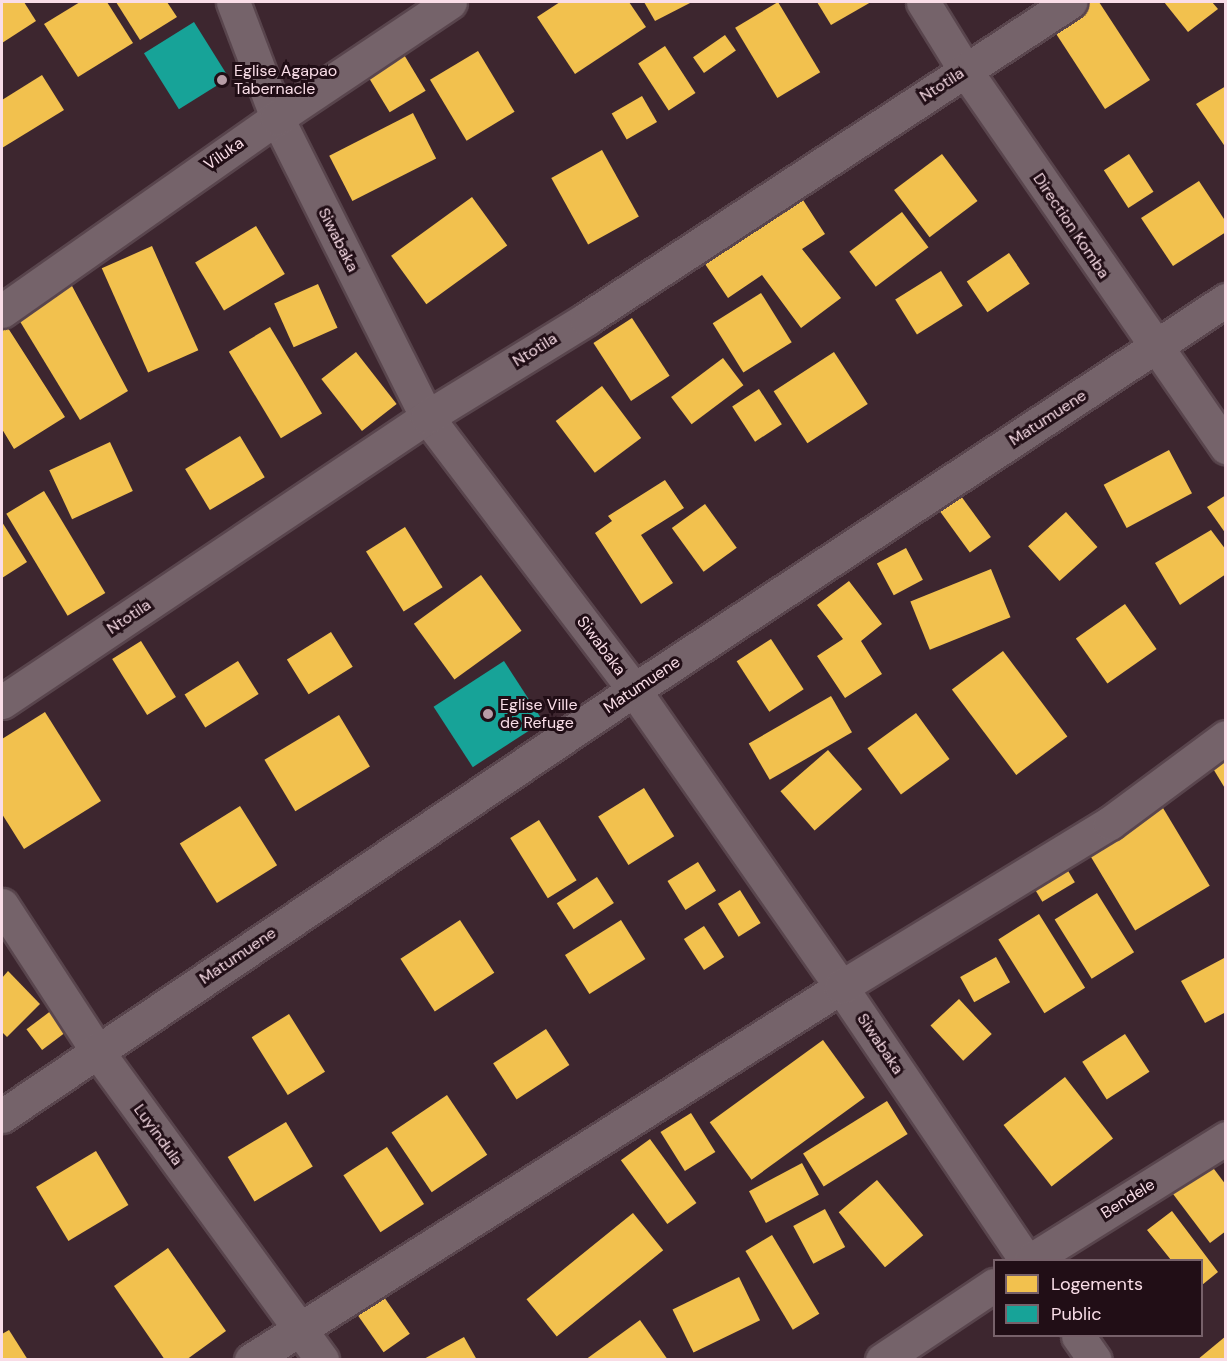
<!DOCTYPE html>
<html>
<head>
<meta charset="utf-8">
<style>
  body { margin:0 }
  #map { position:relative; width:1227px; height:1361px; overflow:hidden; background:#3d262f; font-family:"DM Sans",sans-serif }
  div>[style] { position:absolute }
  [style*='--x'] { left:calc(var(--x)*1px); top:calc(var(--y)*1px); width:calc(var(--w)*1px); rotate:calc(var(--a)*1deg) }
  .homes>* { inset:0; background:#f2c14e; transform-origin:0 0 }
  .public>* { inset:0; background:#17a398; transform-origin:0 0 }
  .roads { filter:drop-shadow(2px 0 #59454d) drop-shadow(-2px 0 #59454d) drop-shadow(0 2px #59454d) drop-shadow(0 -2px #59454d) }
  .minor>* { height:33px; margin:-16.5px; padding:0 16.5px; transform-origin:16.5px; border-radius:16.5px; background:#75636a }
  .dots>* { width:16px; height:16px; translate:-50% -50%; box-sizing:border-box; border:3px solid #210e16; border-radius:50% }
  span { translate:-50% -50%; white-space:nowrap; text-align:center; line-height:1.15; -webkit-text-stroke:6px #210e16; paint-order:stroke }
  .poi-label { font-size:16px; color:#f9dde7 }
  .left { translate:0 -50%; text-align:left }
  .street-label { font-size:16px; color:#f9dde7 }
  .frame { position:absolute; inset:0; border:3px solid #f9dde7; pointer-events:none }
  .legend { position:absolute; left:993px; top:1259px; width:210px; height:78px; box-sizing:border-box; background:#210e16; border:2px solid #77616a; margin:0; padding:8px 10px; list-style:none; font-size:18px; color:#f9dde7 }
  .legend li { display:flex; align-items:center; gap:12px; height:30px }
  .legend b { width:30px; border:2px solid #77616a }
</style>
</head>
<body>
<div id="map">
  <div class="homes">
    <div style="clip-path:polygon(2px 2px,24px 2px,36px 21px,2px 43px)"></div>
    <div style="clip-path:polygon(80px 2px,107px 2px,133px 43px,78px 77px,44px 24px)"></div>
    <div style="clip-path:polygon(116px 2px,167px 2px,177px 17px,140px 40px)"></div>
    <div style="clip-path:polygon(560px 2px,629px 2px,646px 27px,575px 74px,537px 17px)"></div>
    <div style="clip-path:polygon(644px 2px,692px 2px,655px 21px)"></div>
    <div style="left:778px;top:2px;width:82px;height:50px;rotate:59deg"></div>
    <div style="clip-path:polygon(817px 2px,871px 2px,831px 25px)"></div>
    <div style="clip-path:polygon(1089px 2px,1099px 2px,1150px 80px,1105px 109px,1051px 26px)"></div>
    <div style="clip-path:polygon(1164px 2px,1212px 2px,1218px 9px,1188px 32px)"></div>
    <div style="left:725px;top:35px;width:19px;height:39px;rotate:55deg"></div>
    <div style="left:665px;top:46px;width:56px;height:32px;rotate:57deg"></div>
    <div style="left:478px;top:51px;width:71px;height:56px;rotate:59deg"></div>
    <div style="left:403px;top:53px;width:44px;height:42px;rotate:59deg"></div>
    <div style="clip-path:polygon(42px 75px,64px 110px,2px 148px,2px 100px)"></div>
    <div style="clip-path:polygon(1226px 86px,1226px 148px,1196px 104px)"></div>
    <div style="left:642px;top:96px;width:30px;height:35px;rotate:60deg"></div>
    <div style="left:413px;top:113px;width:51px;height:94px;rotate:63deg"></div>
    <div style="left:602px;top:150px;width:76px;height:58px;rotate:61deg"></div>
    <div style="left:942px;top:154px;width:59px;height:60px;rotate:53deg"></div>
    <div style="left:1129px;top:154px;width:45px;height:30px;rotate:57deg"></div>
    <div style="clip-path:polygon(1199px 181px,1226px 222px,1226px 232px,1173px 266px,1141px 218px)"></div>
    <div style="left:472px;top:197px;width:60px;height:100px;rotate:54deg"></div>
    <div style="clip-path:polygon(803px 200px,825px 234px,802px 249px,841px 298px,801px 328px,762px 275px,728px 298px,705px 264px,737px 243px,733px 239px,772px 209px,778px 217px)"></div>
    <div style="left:902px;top:212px;width:44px;height:66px;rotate:53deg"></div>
    <div style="left:256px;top:226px;width:56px;height:71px;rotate:59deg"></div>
    <div style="left:152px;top:246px;width:114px;height:55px;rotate:66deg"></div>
    <div style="left:1009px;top:253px;width:37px;height:51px;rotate:56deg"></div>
    <div style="clip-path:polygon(56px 256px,128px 391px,80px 420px,10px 305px)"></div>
    <div style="left:941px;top:271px;width:41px;height:54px;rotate:58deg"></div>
    <div style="left:318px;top:284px;width:48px;height:48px;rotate:66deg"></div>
    <div style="left:761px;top:293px;width:58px;height:57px;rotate:58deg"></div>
    <div style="clip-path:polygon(2px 302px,13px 326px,8px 328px,65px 417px,14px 449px,2px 429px)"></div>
    <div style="left:632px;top:318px;width:69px;height:46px;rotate:57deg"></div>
    <div style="left:270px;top:327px;width:101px;height:48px;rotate:59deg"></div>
    <div style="left:356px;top:352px;width:66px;height:44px;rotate:52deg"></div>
    <div style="left:834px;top:352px;width:62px;height:72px;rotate:57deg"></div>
    <div style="left:723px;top:358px;width:34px;height:65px;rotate:53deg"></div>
    <div style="left:602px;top:386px;width:65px;height:58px;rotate:53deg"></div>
    <div style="left:759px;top:389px;width:42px;height:32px;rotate:57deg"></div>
    <div style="left:240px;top:436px;width:48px;height:64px;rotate:59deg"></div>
    <div style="left:110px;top:442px;width:54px;height:67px;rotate:65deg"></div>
    <div style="left:1169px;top:450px;width:49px;height:74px;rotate:62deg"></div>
    <div style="left:945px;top:474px;width:78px;height:26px;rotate:54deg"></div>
    <div style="clip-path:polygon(665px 480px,684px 508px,641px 535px,673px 583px,641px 604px,595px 533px,612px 521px,608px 516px)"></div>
    <div style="left:44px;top:491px;width:119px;height:44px;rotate:59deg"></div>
    <div style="clip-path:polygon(1226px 495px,1226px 534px,1207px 507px)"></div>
    <div style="left:705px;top:504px;width:54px;height:41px;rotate:54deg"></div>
    <div style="left:1066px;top:512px;width:47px;height:51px;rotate:48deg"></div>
    <div style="clip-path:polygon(2px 522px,27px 562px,2px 578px)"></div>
    <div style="left:405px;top:527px;width:71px;height:46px;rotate:58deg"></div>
    <div style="clip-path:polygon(1211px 530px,1226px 550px,1226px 574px,1180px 605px,1155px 563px)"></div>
    <div style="left:906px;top:548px;width:36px;height:33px;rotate:62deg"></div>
    <div style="left:991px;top:569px;width:52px;height:87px;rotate:68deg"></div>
    <div style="left:481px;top:575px;width:69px;height:83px;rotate:54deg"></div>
    <div style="clip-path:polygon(849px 581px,882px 624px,861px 641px,882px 674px,845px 698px,817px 656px,843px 639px,817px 605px)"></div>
    <div style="left:1125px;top:604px;width:55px;height:60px;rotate:55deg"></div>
    <div style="left:331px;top:632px;width:41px;height:52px;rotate:58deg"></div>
    <div style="left:771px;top:639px;width:60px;height:41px;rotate:57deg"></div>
    <div style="left:141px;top:641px;width:66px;height:34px;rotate:58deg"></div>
    <div style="left:1003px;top:651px;width:107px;height:64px;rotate:53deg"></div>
    <div style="left:238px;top:661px;width:39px;height:63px;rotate:58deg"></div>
    <div style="left:831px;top:696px;width:42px;height:95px;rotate:60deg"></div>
    <div style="clip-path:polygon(45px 712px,101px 801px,24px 849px,2px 814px,2px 739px)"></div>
    <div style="left:916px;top:713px;width:57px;height:60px;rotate:54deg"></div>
    <div style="left:339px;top:715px;width:60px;height:87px;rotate:59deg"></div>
    <div style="clip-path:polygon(1226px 732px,1226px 790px,1200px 747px)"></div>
    <div style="left:828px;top:750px;width:52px;height:63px;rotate:49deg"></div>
    <div style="left:644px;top:788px;width:57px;height:54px;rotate:58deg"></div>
    <div style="left:1151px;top:788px;width:114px;height:87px;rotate:59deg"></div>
    <div style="left:240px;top:806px;width:70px;height:71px;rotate:58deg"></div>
    <div style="left:539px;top:820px;width:71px;height:34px;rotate:58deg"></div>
    <div style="left:1061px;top:859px;width:27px;height:38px;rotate:59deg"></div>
    <div style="left:698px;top:862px;width:34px;height:36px;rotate:58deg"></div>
    <div style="left:597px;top:877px;width:31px;height:48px;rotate:57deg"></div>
    <div style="left:740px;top:890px;width:39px;height:26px;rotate:58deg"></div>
    <div style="left:1097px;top:893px;width:70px;height:50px;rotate:58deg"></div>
    <div style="left:1039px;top:914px;width:87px;height:48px;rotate:58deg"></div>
    <div style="left:460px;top:920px;width:63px;height:71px;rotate:57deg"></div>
    <div style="left:621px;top:920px;width:46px;height:66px;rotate:58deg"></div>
    <div style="left:704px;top:926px;width:37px;height:24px;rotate:57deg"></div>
    <div style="left:996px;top:957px;width:29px;height:41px;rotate:61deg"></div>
    <div style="clip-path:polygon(1226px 957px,1226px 1012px,1205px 1023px,1181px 981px)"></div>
    <div style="clip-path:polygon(8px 971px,40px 1004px,7px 1037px,2px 1032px,2px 978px)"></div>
    <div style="left:959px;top:999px;width:48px;height:39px;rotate:47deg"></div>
    <div style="left:52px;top:1010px;width:26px;height:32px;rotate:53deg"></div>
    <div style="left:289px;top:1014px;width:68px;height:44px;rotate:58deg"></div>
    <div style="left:546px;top:1029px;width:43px;height:63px;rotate:57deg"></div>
    <div style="left:1125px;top:1034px;width:45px;height:51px;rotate:57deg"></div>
    <div style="left:823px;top:1040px;width:71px;height:140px;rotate:54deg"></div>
    <div style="left:1065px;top:1077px;width:78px;height:78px;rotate:52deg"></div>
    <div style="left:447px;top:1095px;width:72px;height:67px;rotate:56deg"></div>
    <div style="left:887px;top:1101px;width:39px;height:99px;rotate:58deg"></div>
    <div style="left:691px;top:1113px;width:46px;height:36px;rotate:58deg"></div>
    <div style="left:286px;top:1122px;width:52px;height:68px;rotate:59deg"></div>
    <div style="left:650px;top:1139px;width:79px;height:36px;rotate:54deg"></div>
    <div style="left:387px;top:1147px;width:68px;height:52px;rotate:57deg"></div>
    <div style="left:96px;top:1151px;width:63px;height:70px;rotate:59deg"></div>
    <div style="clip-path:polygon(1202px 1153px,1226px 1185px,1226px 1231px,1210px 1243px,1164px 1182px)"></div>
    <div style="left:802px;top:1163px;width:36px;height:60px;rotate:62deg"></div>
    <div style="left:877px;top:1180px;width:72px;height:50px;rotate:50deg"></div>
    <div style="left:825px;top:1209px;width:43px;height:36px;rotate:62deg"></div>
    <div style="clip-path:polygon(1172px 1211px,1218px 1272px,1202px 1285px,1202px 1260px,1171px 1260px,1147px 1230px)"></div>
    <div style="left:633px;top:1213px;width:48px;height:137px;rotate:51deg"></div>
    <div style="left:772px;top:1235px;width:92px;height:31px;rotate:59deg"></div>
    <div style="clip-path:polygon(168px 1248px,226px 1331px,186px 1360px,165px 1360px,114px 1286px)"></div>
    <div style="left:739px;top:1277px;width:48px;height:74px;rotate:64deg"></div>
    <div style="left:384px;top:1297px;width:45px;height:32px;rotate:55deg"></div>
    <div style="clip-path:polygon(640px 1320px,668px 1360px,585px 1360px)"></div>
    <div style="clip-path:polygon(9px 1330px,28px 1360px,2px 1360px,2px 1334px)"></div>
    <div style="clip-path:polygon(1226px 1336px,1226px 1360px,1197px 1360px)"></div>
    <div style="clip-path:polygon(464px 1337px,477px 1360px,422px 1360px)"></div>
  </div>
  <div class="public">
    <div style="left:194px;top:22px;width:66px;height:59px;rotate:58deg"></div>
    <div style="left:504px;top:661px;width:72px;height:84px;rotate:57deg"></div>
  </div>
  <div class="roads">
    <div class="minor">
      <div style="--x:233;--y:2;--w:124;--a:69.2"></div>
      <div style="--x:277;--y:118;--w:335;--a:63.4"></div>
      <div style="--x:427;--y:417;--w:343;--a:52.8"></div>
      <div style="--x:634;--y:690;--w:362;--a:55.1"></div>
      <div style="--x:841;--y:987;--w:330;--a:55.9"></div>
      <div style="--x:923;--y:2;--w:80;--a:58.3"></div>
      <div style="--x:965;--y:70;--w:459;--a:55.3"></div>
      <div style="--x:2;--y:311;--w:336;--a:-35.1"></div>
      <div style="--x:277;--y:118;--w:208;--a:-33.8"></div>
      <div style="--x:2;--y:702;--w:512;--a:-33.85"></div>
      <div style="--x:427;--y:417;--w:187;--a:-31.6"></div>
      <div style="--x:586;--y:319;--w:579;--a:-33.22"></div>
      <div style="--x:2;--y:905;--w:174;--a:56.9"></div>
      <div style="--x:97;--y:1051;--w:382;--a:53.9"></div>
      <div style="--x:2;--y:1116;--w:762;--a:-33.98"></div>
      <div style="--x:634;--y:690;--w:709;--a:-33.38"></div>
      <div style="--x:1031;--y:1260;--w:230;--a:-32"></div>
      <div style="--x:1078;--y:1336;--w:29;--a:55"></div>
      <div style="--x:251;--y:1360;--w:698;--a:-32.3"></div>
      <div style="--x:841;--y:987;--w:315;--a:-31.4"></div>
      <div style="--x:1110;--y:823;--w:144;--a:-36.6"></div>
      <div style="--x:882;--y:1360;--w:135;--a:-33.8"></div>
    </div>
  </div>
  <div class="dots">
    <div style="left:222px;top:80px;background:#b79da7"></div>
    <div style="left:488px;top:714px;background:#b79da7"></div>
  </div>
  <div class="poi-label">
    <span class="left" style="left:234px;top:80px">Eglise Agapao<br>Tabernacle</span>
    <span class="left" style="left:500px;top:714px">Eglise Ville<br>de Refuge</span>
  </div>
  <div class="street-label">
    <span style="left:942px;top:85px;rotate:-33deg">Ntotila</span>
    <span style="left:224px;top:154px;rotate:-35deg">Viluka</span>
    <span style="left:1071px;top:226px;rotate:56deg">Direction Komba</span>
    <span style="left:338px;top:240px;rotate:63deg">Siwabaka</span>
    <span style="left:535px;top:350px;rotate:-32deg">Ntotila</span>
    <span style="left:1048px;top:418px;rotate:-33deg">Matumuene</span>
    <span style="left:129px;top:617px;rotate:-34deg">Ntotila</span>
    <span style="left:601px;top:646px;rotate:53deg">Siwabaka</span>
    <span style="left:642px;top:685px;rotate:-34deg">Matumuene</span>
    <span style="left:238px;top:956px;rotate:-34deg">Matumuene</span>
    <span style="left:880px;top:1044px;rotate:56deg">Siwabaka</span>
    <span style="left:158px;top:1135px;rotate:54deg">Luyindula</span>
    <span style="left:1128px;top:1199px;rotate:-32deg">Bendele</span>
  </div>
  <div class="frame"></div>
  <ul class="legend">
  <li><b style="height:16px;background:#f2c14e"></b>Logements</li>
  <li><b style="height:16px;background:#17a398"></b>Public</li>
  </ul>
</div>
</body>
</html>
